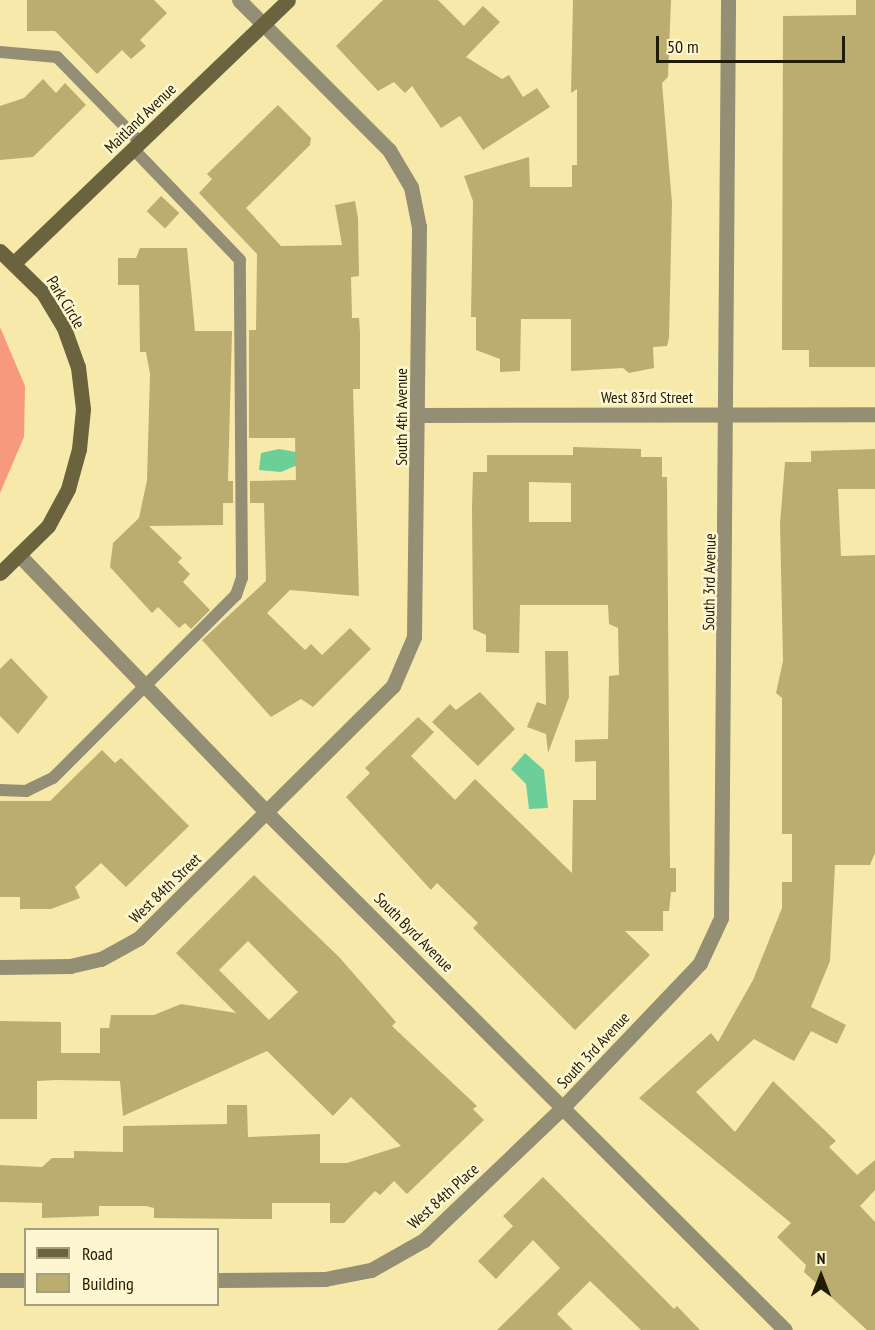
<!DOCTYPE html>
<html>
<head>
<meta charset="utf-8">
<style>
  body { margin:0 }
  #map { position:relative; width:875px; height:1330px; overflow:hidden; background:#f7e9aa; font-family:"PT Sans Narrow",sans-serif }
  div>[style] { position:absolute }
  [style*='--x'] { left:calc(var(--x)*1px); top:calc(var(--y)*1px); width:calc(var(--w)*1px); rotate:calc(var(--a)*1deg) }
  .green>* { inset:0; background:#f7997d }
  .water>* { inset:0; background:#6ccf97 }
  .building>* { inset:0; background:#bbad70; transform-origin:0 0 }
  .lane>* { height:12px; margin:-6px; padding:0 6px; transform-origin:6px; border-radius:6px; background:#938e74 }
  .street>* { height:15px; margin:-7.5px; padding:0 7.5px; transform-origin:7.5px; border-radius:7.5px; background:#938e74 }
  .secondary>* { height:15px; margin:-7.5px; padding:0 7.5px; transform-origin:7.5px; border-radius:7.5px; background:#6b633d }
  span { translate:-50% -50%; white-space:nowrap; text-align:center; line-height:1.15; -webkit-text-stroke:5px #fef6d1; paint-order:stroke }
  .street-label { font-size:16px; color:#201b03 }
  .legend { position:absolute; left:24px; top:1228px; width:195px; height:78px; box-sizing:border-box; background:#fef6d1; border:2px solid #a59e7f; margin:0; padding:8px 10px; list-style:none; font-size:18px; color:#201b03 }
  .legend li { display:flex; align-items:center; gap:12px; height:30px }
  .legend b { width:30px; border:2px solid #a59e7f }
  .north { position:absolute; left:791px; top:1246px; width:60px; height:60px; -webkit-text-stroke:4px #fef6d1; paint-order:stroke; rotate:0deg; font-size:16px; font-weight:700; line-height:24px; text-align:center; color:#201b03 }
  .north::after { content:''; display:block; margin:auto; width:21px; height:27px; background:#201b03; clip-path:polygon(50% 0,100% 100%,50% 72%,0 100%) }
  .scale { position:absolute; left:656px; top:36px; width:189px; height:27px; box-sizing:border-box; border:3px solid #201b03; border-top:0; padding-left:8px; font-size:18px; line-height:21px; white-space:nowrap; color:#201b03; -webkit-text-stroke:4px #fef6d1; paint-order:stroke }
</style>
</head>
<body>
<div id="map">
  <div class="green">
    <div style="clip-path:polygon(0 327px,25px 386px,24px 437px,0 493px)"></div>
  </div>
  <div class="water">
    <div style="clip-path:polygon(279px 449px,296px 452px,302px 463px,281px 472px,259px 470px,261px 453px)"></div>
    <div style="clip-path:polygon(525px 753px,544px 770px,548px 808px,529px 809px,526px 784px,511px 769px)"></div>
  </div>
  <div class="building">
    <div style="clip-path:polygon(27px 0,154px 0,167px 13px,140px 40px,146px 46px,131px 59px,122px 50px,97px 74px,55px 31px,27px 31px)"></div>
    <div style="clip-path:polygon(383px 0,438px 0,464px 26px,483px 6px,500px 22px,466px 57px,502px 79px,509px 75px,523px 97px,537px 88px,550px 107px,483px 150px,460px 116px,441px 128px,412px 86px,405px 93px,394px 82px,378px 91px,336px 46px)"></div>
    <div style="clip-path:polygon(573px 0,671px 0,668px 77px,662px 83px,672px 203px,669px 338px,667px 346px,653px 347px,654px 368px,629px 373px,623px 368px,571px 371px,571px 319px,521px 319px,520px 371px,500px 372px,500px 359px,476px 350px,476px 317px,471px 317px,473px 201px,464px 176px,529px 157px,530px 187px,572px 187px,572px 165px,577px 165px,577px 89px,571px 93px)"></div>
    <div style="clip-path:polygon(856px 0,875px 0,875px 367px,809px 367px,809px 350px,782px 350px,783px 16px,856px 15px)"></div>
    <div style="clip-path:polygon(43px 79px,56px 93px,65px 83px,86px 105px,33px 157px,0 160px,0 106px,24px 98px)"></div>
    <div style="clip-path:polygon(278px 105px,311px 138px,310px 145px,246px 208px,281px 246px,342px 245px,335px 205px,355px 201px,358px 218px,359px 276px,351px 277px,352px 318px,359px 318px,360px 332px,360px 389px,353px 389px,359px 596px,290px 590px,267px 613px,305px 650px,311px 644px,322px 655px,350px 628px,371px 649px,313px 707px,301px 699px,271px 717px,202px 640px,266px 581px,264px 503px,250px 503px,250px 481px,296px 480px,295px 438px,249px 438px,249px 330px,256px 330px,257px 254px,199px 193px,212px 179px,207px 174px)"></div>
    <div style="left:161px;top:196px;width:25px;height:21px;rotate:43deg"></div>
    <div style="clip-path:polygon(140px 248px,187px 248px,195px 331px,232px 331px,228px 481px,233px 481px,233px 503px,223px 503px,223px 525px,149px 526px,182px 558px,178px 562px,190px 574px,183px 582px,210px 610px,191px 629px,185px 623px,179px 628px,158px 607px,152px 613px,110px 567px,113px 543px,139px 518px,147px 480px,150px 374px,146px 352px,140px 352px,139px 285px,118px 285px,118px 258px,136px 258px)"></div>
    <div style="clip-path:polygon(evenodd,573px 447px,641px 449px,641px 457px,662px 457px,662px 477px,667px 477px,670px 868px,676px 868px,676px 892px,671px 892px,669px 911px,663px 911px,663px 931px,625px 931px,650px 955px,575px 1030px,473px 928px,478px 923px,437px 883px,431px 890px,346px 797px,370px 773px,365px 768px,418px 717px,434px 732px,411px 756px,455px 800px,475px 779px,572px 873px,573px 800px,596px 800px,596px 761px,575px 762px,575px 740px,608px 739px,609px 676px,619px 675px,618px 628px,609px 624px,608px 605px,520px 605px,519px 653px,486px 652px,486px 635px,473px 629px,472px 507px,473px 472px,487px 472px,487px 455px,573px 455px,573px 447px,529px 482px,571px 483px,571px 522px,529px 522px,529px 482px)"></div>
    <div style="clip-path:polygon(875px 449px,875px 489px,838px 489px,841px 556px,875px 555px,875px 853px,870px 865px,835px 865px,830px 961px,811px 1007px,846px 1025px,837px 1044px,811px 1031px,794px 1061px,754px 1039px,696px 1092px,735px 1132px,773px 1081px,836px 1141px,829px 1147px,857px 1175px,875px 1160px,875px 1190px,860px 1206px,875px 1222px,875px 1330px,867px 1330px,804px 1272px,806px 1265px,777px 1237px,791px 1223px,639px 1098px,711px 1033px,718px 1042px,753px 980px,782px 908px,782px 882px,792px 882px,792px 834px,782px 834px,782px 698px,776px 693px,783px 661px,780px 524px,785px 462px,811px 462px,811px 451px)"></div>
    <div style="clip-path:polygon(545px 651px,568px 651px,569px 697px,548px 753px,546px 734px,527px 727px,537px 702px,546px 705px)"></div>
    <div style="clip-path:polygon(11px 658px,48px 697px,18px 734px,0 716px,0 669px)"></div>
    <div style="clip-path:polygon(480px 692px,515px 729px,478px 766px,432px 722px,450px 704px,456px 710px)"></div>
    <div style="clip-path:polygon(102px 750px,115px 763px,121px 758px,189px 826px,126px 887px,101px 863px,75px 887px,80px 898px,51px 909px,20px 909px,20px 897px,0 897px,0 801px,50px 801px)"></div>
    <div style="clip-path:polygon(evenodd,254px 875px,339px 957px,396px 1022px,392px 1026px,477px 1106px,473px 1109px,484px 1120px,407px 1194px,394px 1181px,380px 1195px,375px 1191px,344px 1223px,330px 1223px,330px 1203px,272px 1203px,272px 1219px,249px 1219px,154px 1218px,154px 1208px,146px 1206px,99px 1206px,99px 1216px,42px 1218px,42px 1203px,0 1202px,0 1165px,42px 1167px,52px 1158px,74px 1158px,74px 1151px,123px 1152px,123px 1126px,227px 1124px,227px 1105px,247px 1105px,248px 1137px,320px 1134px,320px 1163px,347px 1163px,401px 1146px,351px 1097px,333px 1116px,267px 1051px,123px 1116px,120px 1081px,56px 1080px,37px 1081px,37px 1119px,0 1119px,0 1021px,61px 1022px,61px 1053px,100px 1053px,100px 1028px,109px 1028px,111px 1015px,154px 1015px,181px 1004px,236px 1013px,176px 953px,254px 875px,248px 941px,298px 992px,269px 1020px,219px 970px,248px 941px)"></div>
    <div style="clip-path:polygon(543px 1177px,674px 1309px,677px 1306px,700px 1330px,641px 1330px,590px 1281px,557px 1314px,573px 1330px,497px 1330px,560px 1268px,533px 1240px,496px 1279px,478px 1261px,513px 1226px,503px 1216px)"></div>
  </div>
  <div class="lane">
    <div style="--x:0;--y:52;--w:57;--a:5"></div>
    <div style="--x:57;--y:57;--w:119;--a:45.7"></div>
    <div style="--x:0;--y:790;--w:26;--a:2"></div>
    <div style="--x:26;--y:791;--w:30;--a:-26"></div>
    <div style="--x:53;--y:778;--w:259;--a:-45"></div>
    <div style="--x:236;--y:595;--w:18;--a:-71"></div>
    <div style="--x:242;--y:578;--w:318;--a:-90.4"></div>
    <div style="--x:240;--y:260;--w:154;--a:-133.9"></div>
  </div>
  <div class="street">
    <div style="--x:420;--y:415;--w:455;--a:-0.1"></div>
    <div style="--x:21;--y:557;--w:356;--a:46.1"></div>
    <div style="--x:268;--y:814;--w:730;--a:44.94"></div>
    <div style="--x:0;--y:967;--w:70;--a:-0.8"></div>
    <div style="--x:70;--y:966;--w:32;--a:-13"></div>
    <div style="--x:101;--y:959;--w:43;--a:-28.9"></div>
    <div style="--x:139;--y:938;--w:358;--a:-44.8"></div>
    <div style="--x:393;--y:686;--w:53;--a:-66.8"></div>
    <div style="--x:414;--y:637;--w:410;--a:-89.3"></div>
    <div style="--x:419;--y:227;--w:41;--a:-101.3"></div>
    <div style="--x:411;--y:187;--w:43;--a:-120.7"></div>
    <div style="--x:389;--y:150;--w:212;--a:-135"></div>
    <div style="--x:0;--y:1280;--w:26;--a:0"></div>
    <div style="--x:218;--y:1280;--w:107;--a:-0.5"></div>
    <div style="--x:325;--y:1279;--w:47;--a:-11.1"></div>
    <div style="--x:371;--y:1270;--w:61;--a:-29.5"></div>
    <div style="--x:424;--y:1240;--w:194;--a:-43.7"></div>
    <div style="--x:564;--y:1106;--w:197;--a:-46.4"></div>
    <div style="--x:700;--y:963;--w:50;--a:-65"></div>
    <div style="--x:721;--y:918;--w:918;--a:-89.56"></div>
  </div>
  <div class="secondary">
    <div style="--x:0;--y:251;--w:60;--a:44.3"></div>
    <div style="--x:43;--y:293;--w:41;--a:59"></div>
    <div style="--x:64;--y:328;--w:41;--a:70.3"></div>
    <div style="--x:78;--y:367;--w:42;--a:83.2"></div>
    <div style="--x:83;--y:409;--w:40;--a:95.7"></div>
    <div style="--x:79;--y:449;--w:41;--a:105.4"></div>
    <div style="--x:68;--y:489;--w:42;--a:118.4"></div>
    <div style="--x:48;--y:526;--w:67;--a:135.6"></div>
    <div style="--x:15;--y:262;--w:378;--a:-43.8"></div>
  </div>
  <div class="street-label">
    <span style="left:140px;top:118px;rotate:-44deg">Maitland Avenue</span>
    <span style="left:66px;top:302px;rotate:59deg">Park Circle</span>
    <span style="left:647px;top:397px">West 83rd Street</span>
    <span style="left:401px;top:417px;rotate:-90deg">South 4th Avenue</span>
    <span style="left:709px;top:582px;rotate:-89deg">South 3rd Avenue</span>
    <span style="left:165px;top:888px;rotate:-44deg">West 84th Street</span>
    <span style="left:414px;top:932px;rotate:45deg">South Byrd Avenue</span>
    <span style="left:593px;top:1050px;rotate:-47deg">South 3rd Avenue</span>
    <span style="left:443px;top:1196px;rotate:-42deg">West 84th Place</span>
  </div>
  <ul class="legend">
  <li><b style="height:8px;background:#6b633d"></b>Road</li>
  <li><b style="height:16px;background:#bbad70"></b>Building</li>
  </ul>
  <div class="north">N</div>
  <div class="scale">50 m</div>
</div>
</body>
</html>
